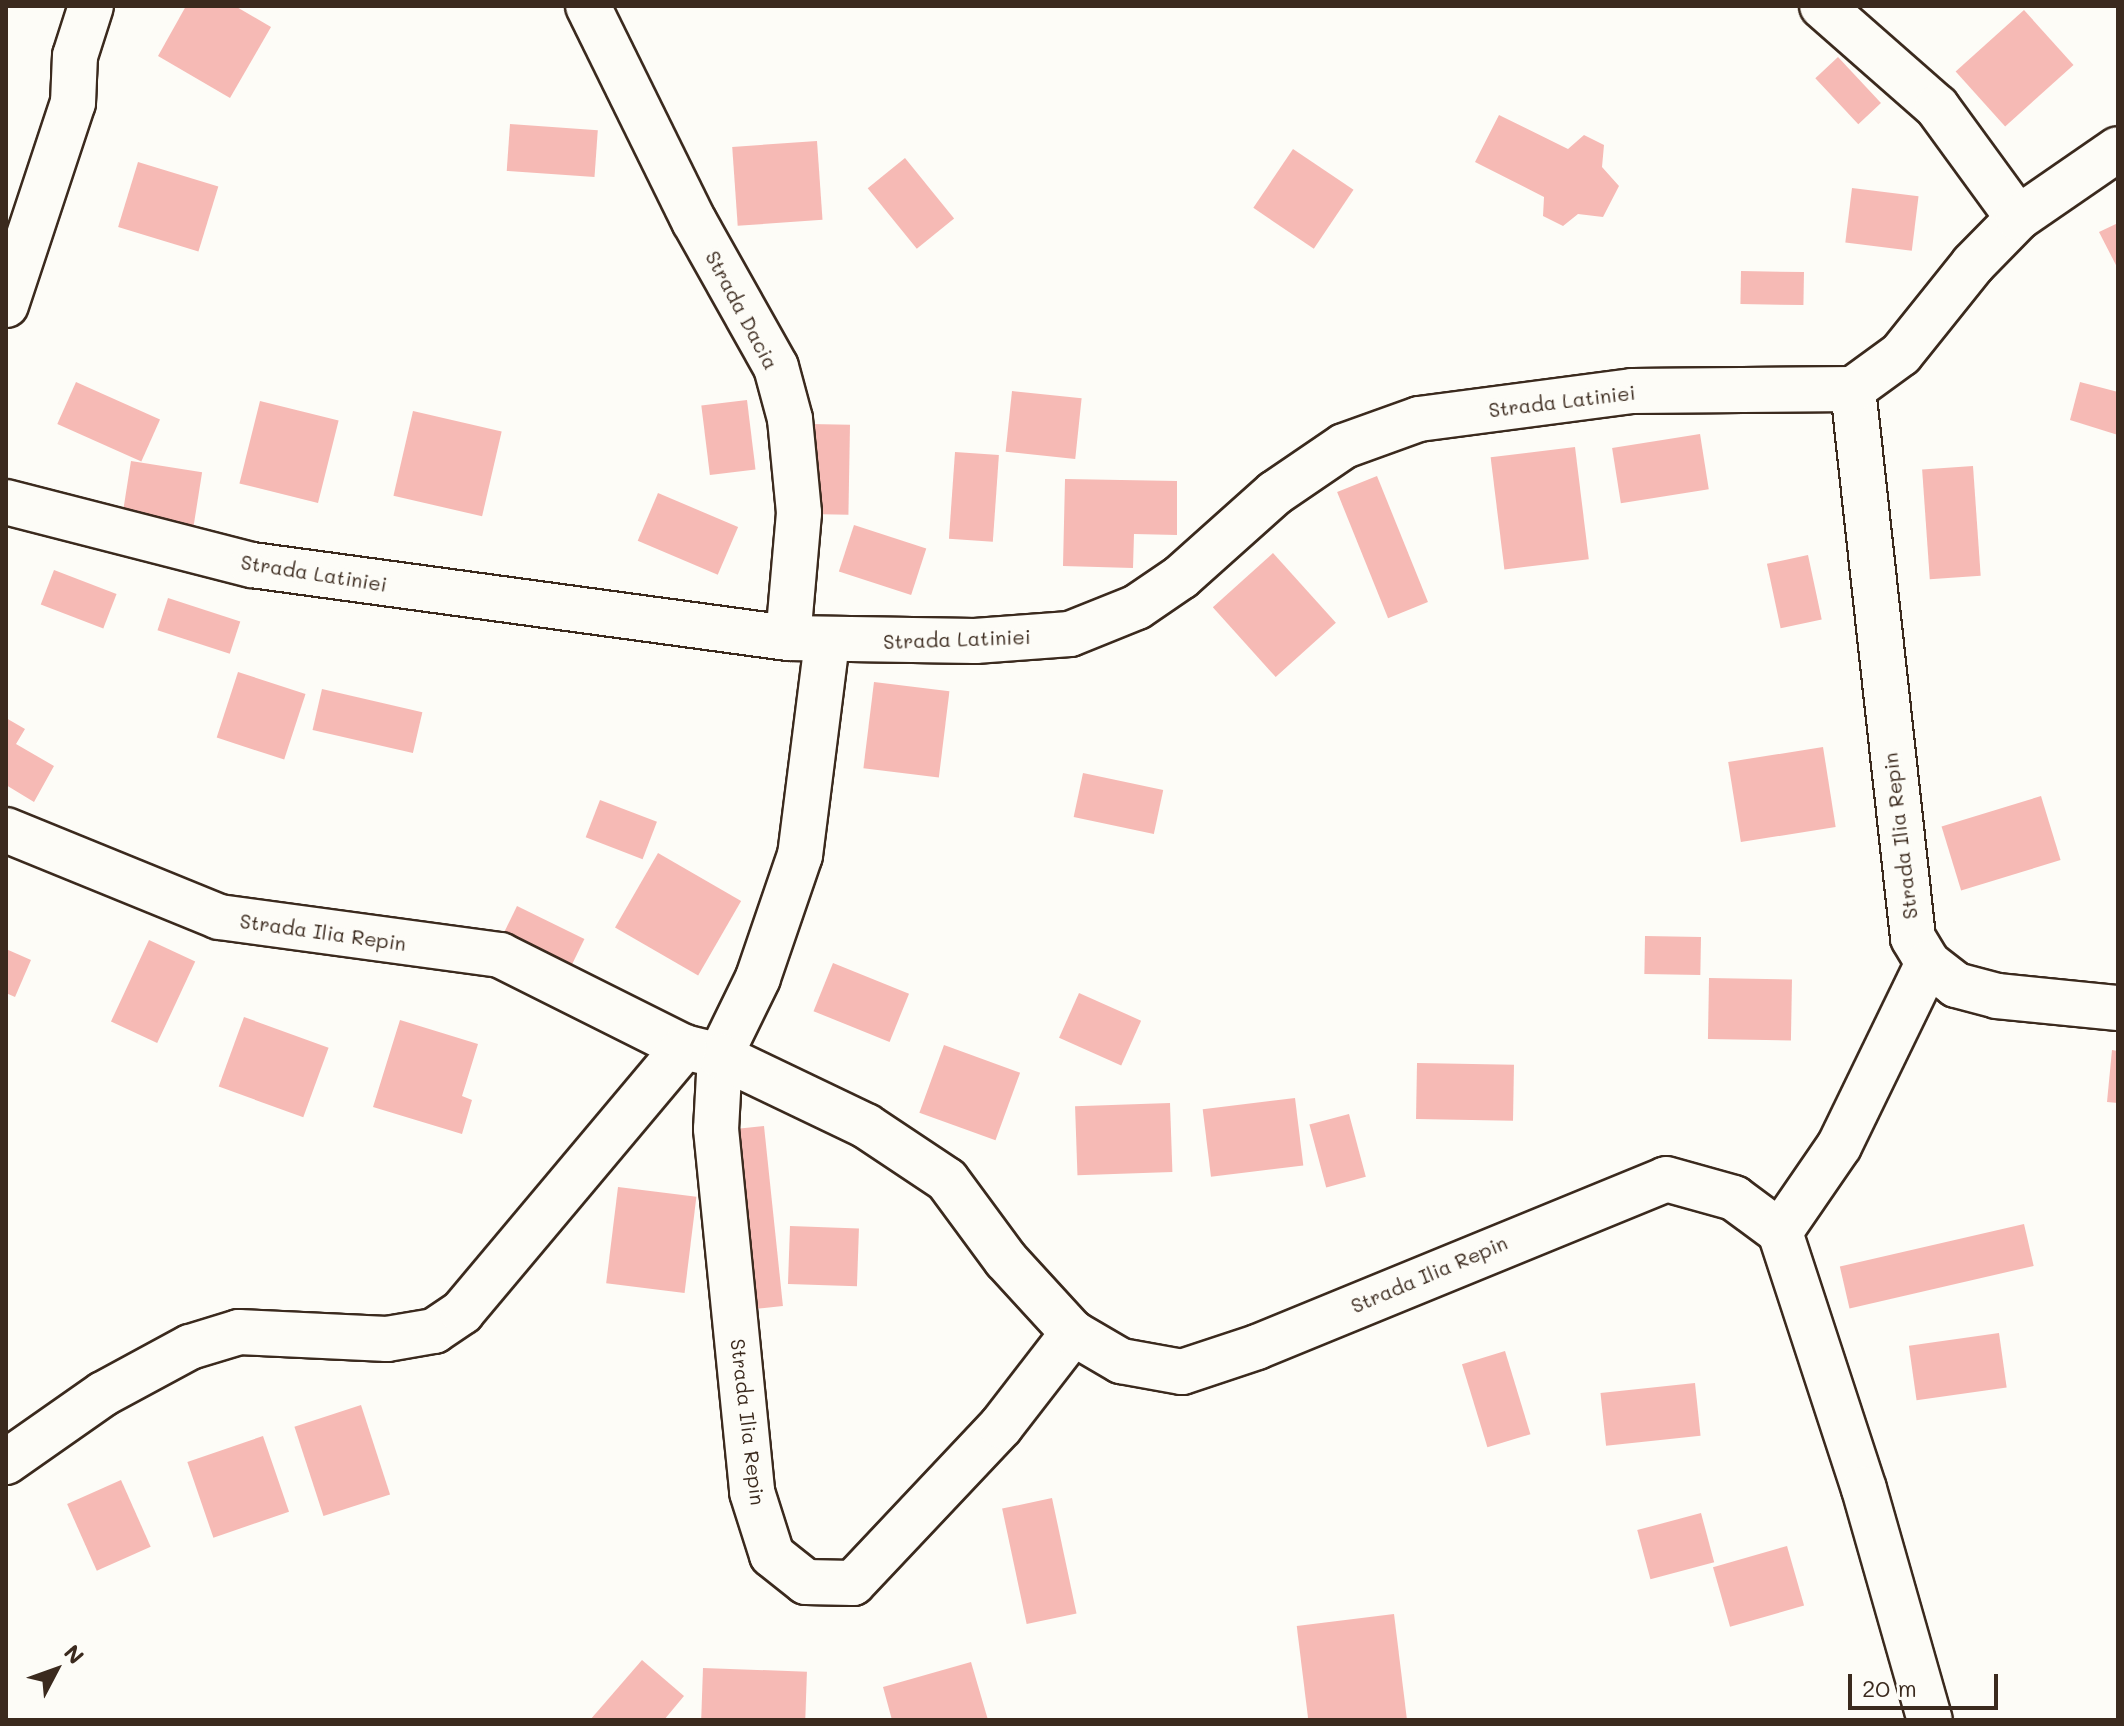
<!DOCTYPE html>
<html>
<head>
<meta charset="utf-8">
<style>
  body { margin:0 }
  #map { position:relative; width:2124px; height:1726px; overflow:hidden; background:#fdfcf7; font-family:Mali,sans-serif }
  div>[style] { position:absolute }
  [style*='--x'] { left:calc(var(--x)*1px); top:calc(var(--y)*1px); width:calc(var(--w)*1px); rotate:calc(var(--a)*1deg) }
  .building>* { inset:0; background:#f6bab5; transform-origin:0 0 }
  .roads { filter:drop-shadow(2px 0 #3b2a1e) drop-shadow(-2px 0 #3b2a1e) drop-shadow(0 2px #3b2a1e) drop-shadow(0 -2px #3b2a1e) }
  .minor>* { height:44px; margin:-22px; padding:0 22px; transform-origin:22px; border-radius:22px; background:#fdfcf7 }
  span { translate:-50% -50%; white-space:nowrap; text-align:center; line-height:1.15; -webkit-text-stroke:8px #fdfcf7; paint-order:stroke }
  .street-label { font-size:20px; color:#3b2a1e }
  .frame { position:absolute; inset:0; border:8px solid #3b2a1e; pointer-events:none }
  .north { position:absolute; left:16px; top:1630px; width:80px; height:80px; -webkit-text-stroke:6px #fdfcf7; paint-order:stroke; rotate:49deg; font-size:22px; font-weight:700; line-height:32px; text-align:center; color:#3b2a1e }
  .north::after { content:''; display:block; margin:auto; width:28px; height:36px; background:#3b2a1e; clip-path:polygon(50% 0,100% 100%,50% 72%,0 100%) }
  .scale { position:absolute; left:1848px; top:1674px; width:150px; height:36px; box-sizing:border-box; border:4px solid #3b2a1e; border-top:0; padding-left:10px; font-size:24px; line-height:28px; white-space:nowrap; color:#3b2a1e; -webkit-text-stroke:6px #fdfcf7; paint-order:stroke }
</style>
</head>
<body>
<div id="map">
  <div class="building">
    <div style="clip-path:polygon(186px 6px,235px 6px,271px 27px,230px 98px,158px 56px)"></div>
    <div style="left:2024px;top:10px;width:74px;height:92px;rotate:48deg"></div>
    <div style="left:1838px;top:57px;width:63px;height:31px;rotate:47deg"></div>
    <div style="clip-path:polygon(1499px 115px,1568px 149px,1584px 135px,1604px 145px,1602px 167px,1619px 186px,1603px 217px,1578px 214px,1563px 226px,1543px 216px,1544px 197px,1475px 162px)"></div>
    <div style="left:510px;top:124px;width:88px;height:47px;rotate:4deg"></div>
    <div style="left:817px;top:141px;width:79px;height:85px;rotate:86deg"></div>
    <div style="left:1293px;top:149px;width:73px;height:71px;rotate:34deg"></div>
    <div style="left:905px;top:158px;width:78px;height:48px;rotate:51deg"></div>
    <div style="left:138px;top:162px;width:84px;height:68px;rotate:17deg"></div>
    <div style="left:1852px;top:188px;width:67px;height:55px;rotate:7deg"></div>
    <div style="clip-path:polygon(2118px 223px,2118px 269px,2099px 232px)"></div>
    <div style="left:1741px;top:271px;width:63px;height:33px;rotate:1deg"></div>
    <div style="left:76px;top:382px;width:92px;height:46px;rotate:24deg"></div>
    <div style="clip-path:polygon(2080px 382px,2118px 392px,2118px 435px,2070px 420px)"></div>
    <div style="left:1012px;top:391px;width:70px;height:61px;rotate:6deg"></div>
    <div style="left:747px;top:400px;width:70px;height:46px;rotate:83deg"></div>
    <div style="left:260px;top:401px;width:81px;height:85px;rotate:14deg"></div>
    <div style="left:413px;top:411px;width:91px;height:87px;rotate:13deg"></div>
    <div style="left:810px;top:424px;width:40px;height:90px;rotate:1deg"></div>
    <div style="left:1700px;top:434px;width:56px;height:89px;rotate:81deg"></div>
    <div style="left:1575px;top:447px;width:113px;height:85px;rotate:83deg"></div>
    <div style="left:955px;top:452px;width:44px;height:87px;rotate:4deg"></div>
    <div style="left:131px;top:461px;width:72px;height:57px;rotate:9deg"></div>
    <div style="left:1973px;top:466px;width:110px;height:51px;rotate:86deg"></div>
    <div style="left:1377px;top:476px;width:136px;height:43px;rotate:68deg"></div>
    <div style="clip-path:polygon(1065px 479px,1177px 481px,1177px 535px,1134px 534px,1133px 568px,1063px 566px)"></div>
    <div style="left:658px;top:493px;width:87px;height:52px;rotate:23deg"></div>
    <div style="left:854px;top:525px;width:76px;height:49px;rotate:18deg"></div>
    <div style="left:1273px;top:553px;width:94px;height:81px;rotate:48deg"></div>
    <div style="left:1808px;top:555px;width:66px;height:42px;rotate:78deg"></div>
    <div style="left:54px;top:570px;width:67px;height:37px;rotate:21deg"></div>
    <div style="left:168px;top:598px;width:76px;height:34px;rotate:18deg"></div>
    <div style="left:238px;top:672px;width:71px;height:69px;rotate:18deg"></div>
    <div style="left:874px;top:682px;width:76px;height:87px;rotate:7deg"></div>
    <div style="left:322px;top:689px;width:103px;height:42px;rotate:13deg"></div>
    <div style="clip-path:polygon(6px 718px,25px 729px,16px 744px,54px 766px,34px 802px,6px 785px)"></div>
    <div style="left:1823px;top:747px;width:81px;height:96px;rotate:81deg"></div>
    <div style="left:1083px;top:773px;width:82px;height:45px;rotate:12deg"></div>
    <div style="left:2041px;top:796px;width:67px;height:104px;rotate:73deg"></div>
    <div style="left:600px;top:800px;width:61px;height:40px;rotate:21deg"></div>
    <div style="left:658px;top:853px;width:96px;height:86px;rotate:30deg"></div>
    <div style="left:517px;top:906px;width:75px;height:37px;rotate:26deg"></div>
    <div style="left:1645px;top:936px;width:56px;height:38px;rotate:1deg"></div>
    <div style="left:149px;top:940px;width:51px;height:90px;rotate:25deg"></div>
    <div style="clip-path:polygon(6px 949px,31px 960px,15px 997px,6px 993px)"></div>
    <div style="left:833px;top:963px;width:82px;height:52px;rotate:22deg"></div>
    <div style="left:1709px;top:978px;width:83px;height:61px;rotate:1deg"></div>
    <div style="left:1079px;top:993px;width:68px;height:49px;rotate:24deg"></div>
    <div style="left:244px;top:1017px;width:90px;height:74px;rotate:20deg"></div>
    <div style="clip-path:polygon(400px 1020px,478px 1044px,462px 1096px,472px 1100px,462px 1134px,373px 1107px)"></div>
    <div style="left:944px;top:1045px;width:81px;height:72px;rotate:20deg"></div>
    <div style="clip-path:polygon(2112px 1050px,2118px 1051px,2118px 1103px,2107px 1102px)"></div>
    <div style="left:1417px;top:1063px;width:97px;height:56px;rotate:1deg"></div>
    <div style="left:1295px;top:1098px;width:68px;height:93px;rotate:83deg"></div>
    <div style="left:1170px;top:1103px;width:69px;height:95px;rotate:88deg"></div>
    <div style="left:1349px;top:1114px;width:65px;height:41px;rotate:75deg"></div>
    <div style="left:764px;top:1126px;width:181px;height:41px;rotate:84deg"></div>
    <div style="left:618px;top:1187px;width:79px;height:97px;rotate:7deg"></div>
    <div style="left:2024px;top:1224px;width:43px;height:189px;rotate:77deg"></div>
    <div style="left:790px;top:1226px;width:69px;height:58px;rotate:2deg"></div>
    <div style="left:1999px;top:1333px;width:55px;height:91px;rotate:82deg"></div>
    <div style="left:1505px;top:1351px;width:87px;height:45px;rotate:73deg"></div>
    <div style="left:1695px;top:1383px;width:53px;height:95px;rotate:84deg"></div>
    <div style="left:361px;top:1405px;width:94px;height:70px;rotate:72deg"></div>
    <div style="left:263px;top:1436px;width:80px;height:80px;rotate:71deg"></div>
    <div style="left:121px;top:1480px;width:73px;height:59px;rotate:66deg"></div>
    <div style="left:1052px;top:1498px;width:118px;height:51px;rotate:78deg"></div>
    <div style="left:1701px;top:1513px;width:51px;height:66px;rotate:75deg"></div>
    <div style="left:1787px;top:1546px;width:62px;height:77px;rotate:74deg"></div>
    <div style="left:1394px;top:1614px;width:105px;height:98px;rotate:83deg"></div>
    <div style="clip-path:polygon(642px 1660px,684px 1696px,664px 1720px,590px 1720px)"></div>
    <div style="clip-path:polygon(971px 1662px,988px 1720px,892px 1720px,883px 1687px)"></div>
    <div style="left:703px;top:1668px;width:104px;height:52px;rotate:2deg"></div>
  </div>
  <div class="roads">
    <div class="minor">
      <div style="--x:588;--y:6;--w:240;--a:63.8"></div>
      <div style="--x:694;--y:221;--w:167;--a:60.7"></div>
      <div style="--x:776;--y:367;--w:54;--a:74.9"></div>
      <div style="--x:790;--y:419;--w:94;--a:84.5"></div>
      <div style="--x:799;--y:513;--w:125;--a:95"></div>
      <div style="--x:1822;--y:6;--w:153;--a:41.3"></div>
      <div style="--x:1937;--y:107;--w:137;--a:53.9"></div>
      <div style="--x:6;--y:305;--w:213;--a:-71.7"></div>
      <div style="--x:73;--y:103;--w:47;--a:-87.6"></div>
      <div style="--x:75;--y:56;--w:52;--a:-72.3"></div>
      <div style="--x:1853;--y:389;--w:552;--a:83.76"></div>
      <div style="--x:1913;--y:938;--w:29;--a:59"></div>
      <div style="--x:1928;--y:963;--w:36;--a:38"></div>
      <div style="--x:1956;--y:985;--w:42;--a:15"></div>
      <div style="--x:1997;--y:996;--w:122;--a:5.7"></div>
      <div style="--x:6;--y:502;--w:254;--a:14.4"></div>
      <div style="--x:252;--y:565;--w:541;--a:7.76"></div>
      <div style="--x:788;--y:638;--w:187;--a:0.9"></div>
      <div style="--x:975;--y:641;--w:95;--a:-4.2"></div>
      <div style="--x:1070;--y:634;--w:72;--a:-21.9"></div>
      <div style="--x:1137;--y:607;--w:53;--a:-34.3"></div>
      <div style="--x:1181;--y:577;--w:126;--a:-41.8"></div>
      <div style="--x:1275;--y:493;--w:83;--a:-34.3"></div>
      <div style="--x:1344;--y:446;--w:80;--a:-19.8"></div>
      <div style="--x:1419;--y:419;--w:215;--a:-7.5"></div>
      <div style="--x:1632;--y:391;--w:221;--a:-0.5"></div>
      <div style="--x:1853;--y:389;--w:59;--a:-36.1"></div>
      <div style="--x:1901;--y:354;--w:115;--a:-51.3"></div>
      <div style="--x:1973;--y:264;--w:64;--a:-45.6"></div>
      <div style="--x:2018;--y:218;--w:121;--a:-34.6"></div>
      <div style="--x:827;--y:642;--w:215;--a:97.2"></div>
      <div style="--x:800;--y:855;--w:130;--a:108.9"></div>
      <div style="--x:758;--y:978;--w:87;--a:116"></div>
      <div style="--x:720;--y:1056;--w:73;--a:93.1"></div>
      <div style="--x:716;--y:1129;--w:365;--a:84.3"></div>
      <div style="--x:752;--y:1492;--w:66;--a:72.4"></div>
      <div style="--x:772;--y:1555;--w:43;--a:38.5"></div>
      <div style="--x:806;--y:1582;--w:47;--a:1.2"></div>
      <div style="--x:853;--y:1583;--w:216;--a:-46.7"></div>
      <div style="--x:1001;--y:1426;--w:118;--a:-52.3"></div>
      <div style="--x:6;--y:830;--w:230;--a:22.2"></div>
      <div style="--x:219;--y:917;--w:284;--a:7.7"></div>
      <div style="--x:500;--y:955;--w:206;--a:26.6"></div>
      <div style="--x:684;--y:1047;--w:37;--a:14"></div>
      <div style="--x:720;--y:1056;--w:162;--a:25.6"></div>
      <div style="--x:866;--y:1126;--w:97;--a:33.7"></div>
      <div style="--x:947;--y:1180;--w:99;--a:53.6"></div>
      <div style="--x:1006;--y:1260;--w:99;--a:47.5"></div>
      <div style="--x:1073;--y:1333;--w:56;--a:30.3"></div>
      <div style="--x:1121;--y:1361;--w:62;--a:10.2"></div>
      <div style="--x:1182;--y:1372;--w:79;--a:-18.4"></div>
      <div style="--x:1257;--y:1347;--w:442;--a:-22.3"></div>
      <div style="--x:1666;--y:1179;--w:71;--a:15.6"></div>
      <div style="--x:1734;--y:1198;--w:57;--a:36.5"></div>
      <div style="--x:1928;--y:963;--w:203;--a:115.9"></div>
      <div style="--x:1839;--y:1146;--w:104;--a:124.5"></div>
      <div style="--x:1780;--y:1232;--w:270;--a:71.9"></div>
      <div style="--x:1864;--y:1489;--w:240;--a:74.1"></div>
      <div style="--x:6;--y:1462;--w:118;--a:-35"></div>
      <div style="--x:103;--y:1394;--w:99;--a:-28.4"></div>
      <div style="--x:190;--y:1347;--w:51;--a:-17"></div>
      <div style="--x:239;--y:1332;--w:148;--a:2.7"></div>
      <div style="--x:387;--y:1339;--w:48;--a:-9.7"></div>
      <div style="--x:434;--y:1331;--w:34;--a:-34"></div>
      <div style="--x:462;--y:1312;--w:346;--a:-50"></div>
    </div>
  </div>
  <div class="street-label">
    <span style="left:742px;top:310px;rotate:62deg">Strada Dacia</span>
    <span style="left:1562px;top:401px;rotate:-7deg">Strada Latiniei</span>
    <span style="left:314px;top:573px;rotate:9deg">Strada Latiniei</span>
    <span style="left:957px;top:639px;rotate:-2deg">Strada Latiniei</span>
    <span style="left:1900px;top:836px;rotate:-97deg">Strada Ilia Repin</span>
    <span style="left:323px;top:932px;rotate:8deg">Strada Ilia Repin</span>
    <span style="left:1429px;top:1274px;rotate:-23deg">Strada Ilia Repin</span>
    <span style="left:748px;top:1422px;rotate:83deg">Strada Ilia Repin</span>
  </div>
  <div class="frame"></div>
  <div class="north">N</div>
  <div class="scale">20 m</div>
</div>
</body>
</html>
